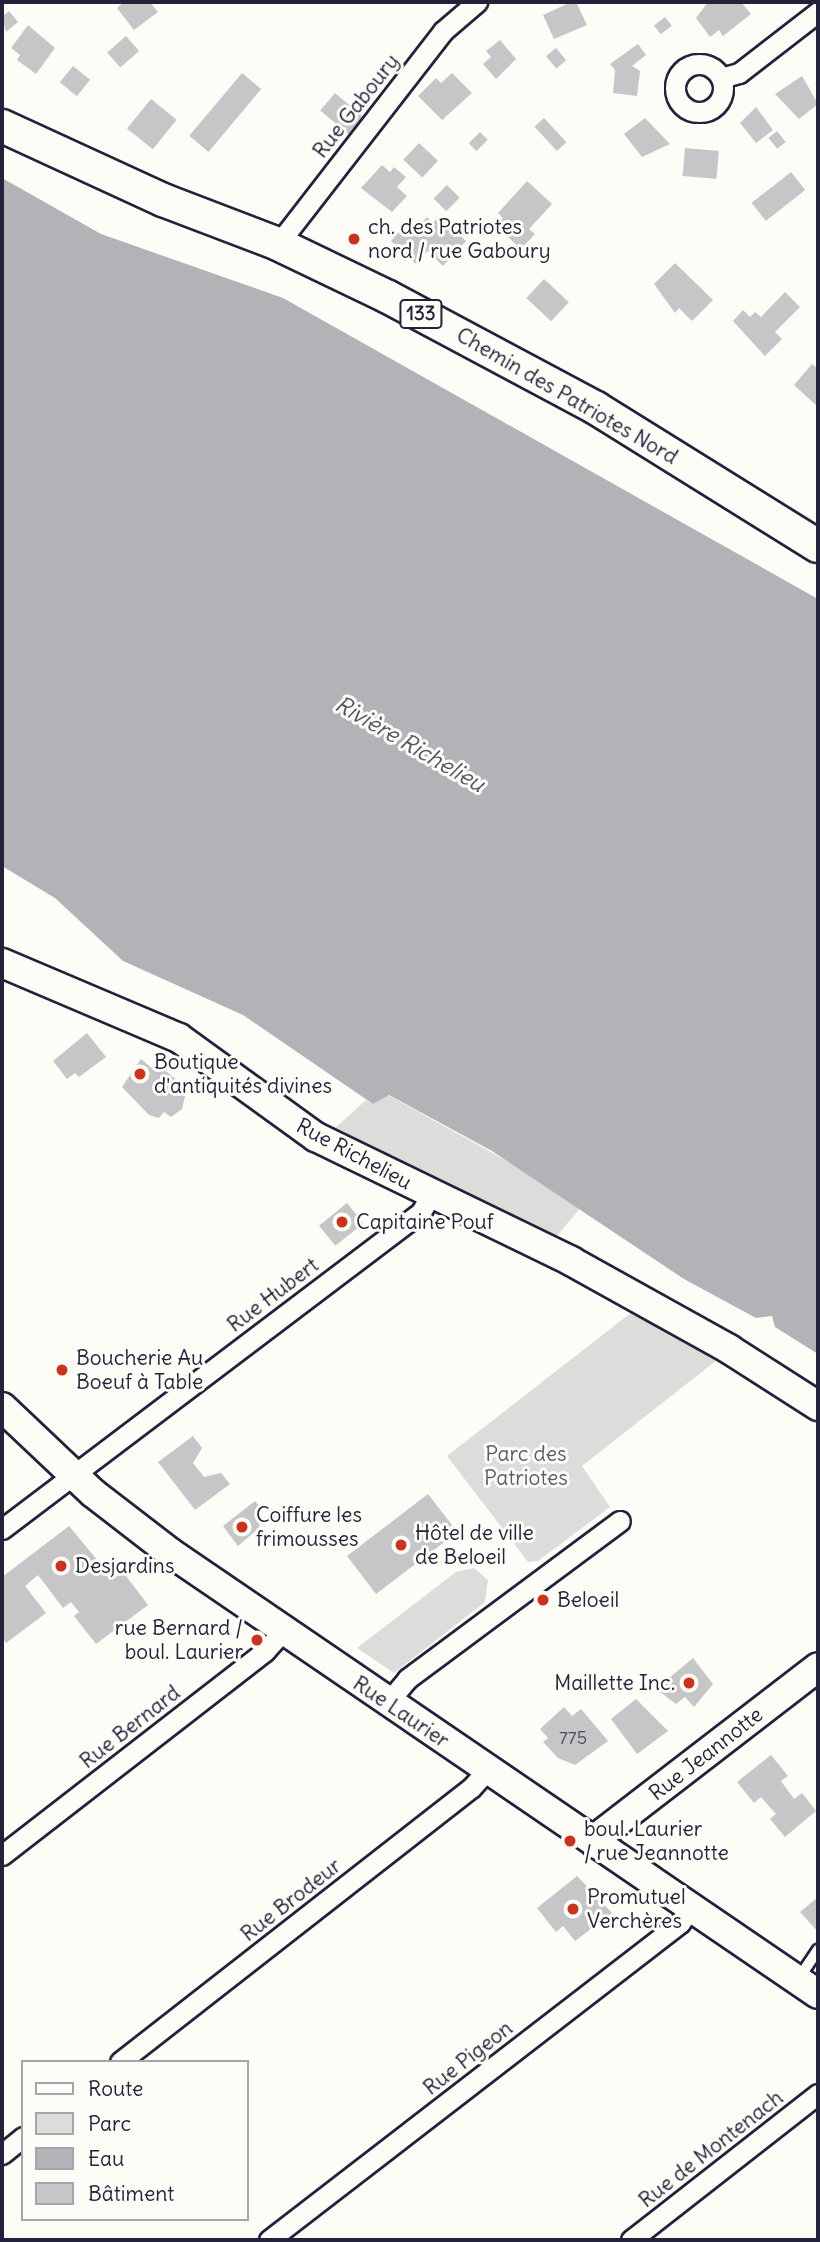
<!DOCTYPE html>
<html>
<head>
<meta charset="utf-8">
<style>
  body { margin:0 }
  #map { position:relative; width:820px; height:2242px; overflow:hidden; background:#fdfcf7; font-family:Delius,sans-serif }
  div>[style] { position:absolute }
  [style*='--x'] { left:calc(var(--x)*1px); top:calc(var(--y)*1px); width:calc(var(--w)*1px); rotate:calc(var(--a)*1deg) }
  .green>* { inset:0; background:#dddcdb }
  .water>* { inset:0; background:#b2b2b7 }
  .building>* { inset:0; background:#c6c6c8; transform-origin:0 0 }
  .roads { filter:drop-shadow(2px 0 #22223b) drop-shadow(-2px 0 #22223b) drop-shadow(0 2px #22223b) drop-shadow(0 -2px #22223b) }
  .lane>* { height:10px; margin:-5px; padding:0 5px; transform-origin:5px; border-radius:5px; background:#fdfcf7 }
  .street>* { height:19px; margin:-9.5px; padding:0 9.5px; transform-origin:9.5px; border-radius:9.5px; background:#fdfcf7 }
  .street>.ring { margin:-9.5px; padding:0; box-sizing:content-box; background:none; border:19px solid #fdfcf7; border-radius:50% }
  .secondary>* { height:28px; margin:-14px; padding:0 14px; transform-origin:14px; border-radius:14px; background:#fdfcf7 }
  .primary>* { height:32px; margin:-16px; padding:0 16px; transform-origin:16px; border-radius:16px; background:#fdfcf7 }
  .dots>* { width:19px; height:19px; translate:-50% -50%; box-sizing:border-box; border:4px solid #fdfcf7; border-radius:50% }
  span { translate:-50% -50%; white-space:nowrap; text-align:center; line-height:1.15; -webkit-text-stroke:6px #fdfcf7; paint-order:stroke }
  .number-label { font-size:18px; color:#4b4b5e }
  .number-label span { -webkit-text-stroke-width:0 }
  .shield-label span { padding:2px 5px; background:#fdfcf7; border:2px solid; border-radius:5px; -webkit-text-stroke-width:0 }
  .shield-label { font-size:19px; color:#22223b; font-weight:700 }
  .street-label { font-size:21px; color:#22223b }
  .poi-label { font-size:21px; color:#22223b }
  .left { translate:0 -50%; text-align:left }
  .right { translate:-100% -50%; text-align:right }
  .park-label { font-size:21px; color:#5a5a6b }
  .water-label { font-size:23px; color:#545466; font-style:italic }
  .frame { position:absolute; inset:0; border:4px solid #22223b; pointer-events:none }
  .legend { position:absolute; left:21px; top:2060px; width:228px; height:161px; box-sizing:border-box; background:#fdfcf7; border:2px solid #a5a5ac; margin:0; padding:9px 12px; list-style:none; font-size:21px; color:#22223b }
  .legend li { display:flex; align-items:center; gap:14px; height:35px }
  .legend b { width:35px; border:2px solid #a5a5ac }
</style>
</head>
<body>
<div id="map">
  <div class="green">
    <div style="clip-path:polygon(388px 1095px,532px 1175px,581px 1207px,556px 1237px,333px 1130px,366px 1100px,373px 1104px)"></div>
    <div style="clip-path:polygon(632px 1312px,717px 1360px,582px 1466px,610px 1507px,538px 1561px,528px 1562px,447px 1456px)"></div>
    <div style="clip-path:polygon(474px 1568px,488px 1580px,485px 1602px,394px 1673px,357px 1648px,456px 1572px)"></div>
  </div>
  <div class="water">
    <div style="clip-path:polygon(2px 178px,101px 234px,283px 298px,818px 599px,818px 1354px,775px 1327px,772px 1316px,756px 1318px,684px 1279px,492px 1151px,389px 1095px,373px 1104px,243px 1015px,123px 961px,55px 898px,2px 866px)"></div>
  </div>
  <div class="building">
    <div style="clip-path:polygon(124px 2px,150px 2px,158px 12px,134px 30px,117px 8px)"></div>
    <div style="clip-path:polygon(571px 2px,576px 2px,587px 25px,554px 39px,543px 15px)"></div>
    <div style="clip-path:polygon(708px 2px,741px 2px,751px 14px,723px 36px,719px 30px,710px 37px,696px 18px)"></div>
    <div style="clip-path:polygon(9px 11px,18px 22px,6px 32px,2px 17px)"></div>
    <div style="left:665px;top:17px;width:11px;height:14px;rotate:52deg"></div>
    <div style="clip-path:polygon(28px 25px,55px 48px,36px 74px,17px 60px,20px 55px,11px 48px)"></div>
    <div style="left:126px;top:36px;width:20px;height:25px;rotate:49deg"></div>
    <div style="clip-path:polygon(500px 40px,516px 59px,496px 79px,483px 64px,491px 57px,486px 51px)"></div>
    <div style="clip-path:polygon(638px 44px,646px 55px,632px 66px,640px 71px,637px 96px,613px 93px,615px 70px,610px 64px)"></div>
    <div style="left:556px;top:48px;width:16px;height:13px;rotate:50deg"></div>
    <div style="left:73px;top:66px;width:22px;height:21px;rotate:39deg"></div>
    <div style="left:242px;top:73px;width:25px;height:82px;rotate:40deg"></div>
    <div style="clip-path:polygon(452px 73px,472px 93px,442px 120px,418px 96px,436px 78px,441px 83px)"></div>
    <div style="clip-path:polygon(802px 76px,818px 104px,799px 119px,775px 94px)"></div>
    <div style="left:335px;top:93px;width:42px;height:23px;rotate:40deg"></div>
    <div style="left:151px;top:99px;width:33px;height:38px;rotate:39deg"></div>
    <div style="clip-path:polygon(756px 107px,773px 130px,756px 143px,740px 123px)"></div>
    <div style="left:544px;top:118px;width:33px;height:13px;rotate:47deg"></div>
    <div style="clip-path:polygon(645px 118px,670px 144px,642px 157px,624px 134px)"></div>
    <div style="left:777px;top:131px;width:14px;height:11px;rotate:51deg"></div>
    <div style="left:480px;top:132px;width:11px;height:16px;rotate:45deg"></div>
    <div style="left:419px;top:143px;width:26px;height:23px;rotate:43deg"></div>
    <div style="left:685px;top:148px;width:34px;height:28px;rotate:5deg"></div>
    <div style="clip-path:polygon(382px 165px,390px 172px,394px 167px,406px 177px,397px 187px,407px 196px,392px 212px,361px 188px)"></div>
    <div style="left:791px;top:172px;width:23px;height:50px;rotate:52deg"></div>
    <div style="clip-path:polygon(527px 181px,552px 204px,529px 229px,535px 234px,521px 249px,496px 226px,503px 218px,498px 213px)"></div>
    <div style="left:447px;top:185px;width:18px;height:19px;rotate:45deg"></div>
    <div style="clip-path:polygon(439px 216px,466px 241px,443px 266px,428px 251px,416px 264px,391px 241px,409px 221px,417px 228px,427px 217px,433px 223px)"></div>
    <div style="clip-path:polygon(675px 263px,713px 300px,692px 321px,679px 308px,675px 313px,654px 284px)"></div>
    <div style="left:544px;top:279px;width:34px;height:26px;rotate:43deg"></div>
    <div style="clip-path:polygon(785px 292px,800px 307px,775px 332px,782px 339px,765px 356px,733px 321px,743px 310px,750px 317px,755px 312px,761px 317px)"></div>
    <div style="clip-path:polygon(812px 364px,818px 369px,818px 407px,794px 385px)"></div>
    <div style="clip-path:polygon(87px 1033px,106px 1057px,79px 1077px,75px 1073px,67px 1079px,53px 1061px)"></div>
    <div style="clip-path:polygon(141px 1059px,153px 1069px,157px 1064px,187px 1088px,182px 1109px,171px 1117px,164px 1112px,159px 1118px,149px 1115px,122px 1087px)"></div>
    <div style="left:347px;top:1203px;width:26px;height:36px;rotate:51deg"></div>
    <div style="clip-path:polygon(193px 1436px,202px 1448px,193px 1463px,204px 1477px,221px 1473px,230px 1484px,195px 1510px,158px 1462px)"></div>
    <div style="clip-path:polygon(428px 1494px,452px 1525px,442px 1533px,447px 1540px,376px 1594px,347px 1556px)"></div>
    <div style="clip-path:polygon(255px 1501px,262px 1510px,259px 1528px,238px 1546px,223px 1526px)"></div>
    <div style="clip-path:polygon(69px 1526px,113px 1579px,123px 1572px,148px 1605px,96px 1644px,74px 1616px,79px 1612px,71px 1602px,63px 1608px,38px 1575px,25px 1586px,46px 1613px,6px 1643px,2px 1637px,2px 1577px)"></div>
    <div style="clip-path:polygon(693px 1658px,713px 1684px,694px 1707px,685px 1697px,676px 1704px,656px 1689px)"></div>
    <div style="clip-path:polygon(636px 1699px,668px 1731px,637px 1754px,611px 1719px)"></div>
    <div style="clip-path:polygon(564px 1707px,572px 1716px,581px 1709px,608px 1741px,575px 1765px,558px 1758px,543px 1742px,548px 1738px,540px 1729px)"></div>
    <div style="clip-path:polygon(771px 1755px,788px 1776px,781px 1781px,794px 1799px,802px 1793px,816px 1811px,785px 1837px,770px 1819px,776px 1814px,761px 1797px,754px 1803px,737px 1782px)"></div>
    <div style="clip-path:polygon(577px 1876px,612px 1913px,575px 1941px,563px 1926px,556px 1932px,537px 1908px)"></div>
    <div style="clip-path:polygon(818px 1897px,818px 1932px,800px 1912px)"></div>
  </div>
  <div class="roads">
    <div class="lane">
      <div style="--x:799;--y:1978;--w:34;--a:-56"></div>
    </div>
    <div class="street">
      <div class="ring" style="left:675px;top:64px;width:29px;height:29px"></div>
      <div style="--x:721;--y:78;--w:19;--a:-16"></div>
      <div style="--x:739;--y:73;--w:100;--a:-37.7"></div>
      <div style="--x:278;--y:244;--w:269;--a:-52.2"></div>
      <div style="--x:443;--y:31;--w:45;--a:-40.5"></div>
      <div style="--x:2;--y:1529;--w:525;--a:-37.11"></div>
      <div style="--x:421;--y:1212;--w:21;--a:-61"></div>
      <div style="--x:388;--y:1702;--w:30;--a:-50"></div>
      <div style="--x:407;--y:1679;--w:265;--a:-36.6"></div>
      <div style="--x:2;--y:1855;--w:333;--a:-37.8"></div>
      <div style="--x:265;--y:1651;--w:27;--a:-48"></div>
      <div style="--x:120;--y:2062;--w:445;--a:-38"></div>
      <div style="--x:471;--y:1788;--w:24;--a:-48"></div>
      <div style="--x:2;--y:2154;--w:27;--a:-39"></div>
      <div style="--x:269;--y:2240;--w:519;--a:-37.64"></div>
      <div style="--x:680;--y:1923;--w:18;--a:-56"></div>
      <div style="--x:631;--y:2240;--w:237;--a:-38"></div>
    </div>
    <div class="secondary">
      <div style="--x:2;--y:963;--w:192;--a:23"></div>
      <div style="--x:179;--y:1038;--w:169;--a:35.9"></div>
      <div style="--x:316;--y:1137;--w:284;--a:25.9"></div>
      <div style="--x:571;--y:1261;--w:181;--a:29.1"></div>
      <div style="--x:729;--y:1349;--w:106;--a:32.6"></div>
      <div style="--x:2;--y:1407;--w:125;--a:43.4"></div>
      <div style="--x:93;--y:1493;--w:98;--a:37.6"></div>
      <div style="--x:171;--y:1553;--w:783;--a:34.28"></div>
      <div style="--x:596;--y:1844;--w:14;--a:-56"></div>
      <div style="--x:604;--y:1832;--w:270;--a:-37.6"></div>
    </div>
    <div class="primary">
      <div style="--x:2;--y:126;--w:177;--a:24.7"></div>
      <div style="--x:163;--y:200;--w:123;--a:20.9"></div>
      <div style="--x:278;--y:244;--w:122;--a:25.7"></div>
      <div style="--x:388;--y:297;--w:236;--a:28.1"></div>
      <div style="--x:596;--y:408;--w:261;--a:31.9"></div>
    </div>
  </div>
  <div class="dots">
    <div style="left:354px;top:239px;background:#c8321e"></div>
    <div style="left:140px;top:1074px;background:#c8321e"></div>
    <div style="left:342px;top:1222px;background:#c8321e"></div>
    <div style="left:62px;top:1370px;background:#c8321e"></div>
    <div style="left:242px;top:1527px;background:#c8321e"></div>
    <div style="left:401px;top:1545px;background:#c8321e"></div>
    <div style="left:61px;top:1566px;background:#c8321e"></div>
    <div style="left:543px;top:1600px;background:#c8321e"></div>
    <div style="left:257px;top:1640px;background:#c8321e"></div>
    <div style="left:689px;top:1683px;background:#c8321e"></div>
    <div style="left:570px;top:1841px;background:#c8321e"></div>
    <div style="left:573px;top:1909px;background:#c8321e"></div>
  </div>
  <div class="number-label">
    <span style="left:573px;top:1738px">775</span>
  </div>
  <div class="shield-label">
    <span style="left:421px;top:314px">133</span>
  </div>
  <div class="street-label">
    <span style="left:356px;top:106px;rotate:-52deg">Rue Gaboury</span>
    <span style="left:567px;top:396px;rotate:30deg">Chemin des Patriotes Nord</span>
    <span style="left:354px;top:1154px;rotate:28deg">Rue Richelieu</span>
    <span style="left:273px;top:1295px;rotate:-37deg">Rue Hubert</span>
    <span style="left:401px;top:1712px;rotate:34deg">Rue Laurier</span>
    <span style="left:130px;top:1727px;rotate:-38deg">Rue Bernard</span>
    <span style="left:706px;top:1754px;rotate:-38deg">Rue Jeannotte</span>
    <span style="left:291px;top:1900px;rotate:-38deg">Rue Brodeur</span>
    <span style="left:468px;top:2058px;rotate:-38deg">Rue Pigeon</span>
    <span style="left:711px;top:2149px;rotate:-38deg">Rue de Montenach</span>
  </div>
  <div class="poi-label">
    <span class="left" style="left:368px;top:239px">ch. des Patriotes<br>nord / rue Gaboury</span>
    <span class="left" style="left:154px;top:1074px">Boutique<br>d'antiquités divines</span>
    <span class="left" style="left:356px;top:1222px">Capitaine Pouf</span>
    <span class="left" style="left:76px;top:1370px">Boucherie Au<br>Boeuf à Table</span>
    <span class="left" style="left:256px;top:1527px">Coiffure les<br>frimousses</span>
    <span class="left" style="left:415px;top:1545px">Hôtel de ville<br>de Beloeil</span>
    <span class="left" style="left:75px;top:1566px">Desjardins</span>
    <span class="left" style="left:557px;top:1600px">Beloeil</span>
    <span class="right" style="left:243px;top:1640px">rue Bernard /<br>boul. Laurier</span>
    <span class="right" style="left:675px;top:1683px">Maillette Inc.</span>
    <span class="left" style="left:584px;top:1841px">boul. Laurier<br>/ rue Jeannotte</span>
    <span class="left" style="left:587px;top:1909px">Promutuel<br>Verchères</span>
  </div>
  <div class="park-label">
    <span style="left:526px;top:1466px">Parc des<br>Patriotes</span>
  </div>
  <div class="water-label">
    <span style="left:410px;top:744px;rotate:30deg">Rivière Richelieu</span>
  </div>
  <div class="frame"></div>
  <ul class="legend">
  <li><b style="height:9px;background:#fdfcf7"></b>Route</li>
  <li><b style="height:19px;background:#dddcdb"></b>Parc</li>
  <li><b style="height:19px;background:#b2b2b7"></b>Eau</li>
  <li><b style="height:19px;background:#c6c6c8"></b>Bâtiment</li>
  </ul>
</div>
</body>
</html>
